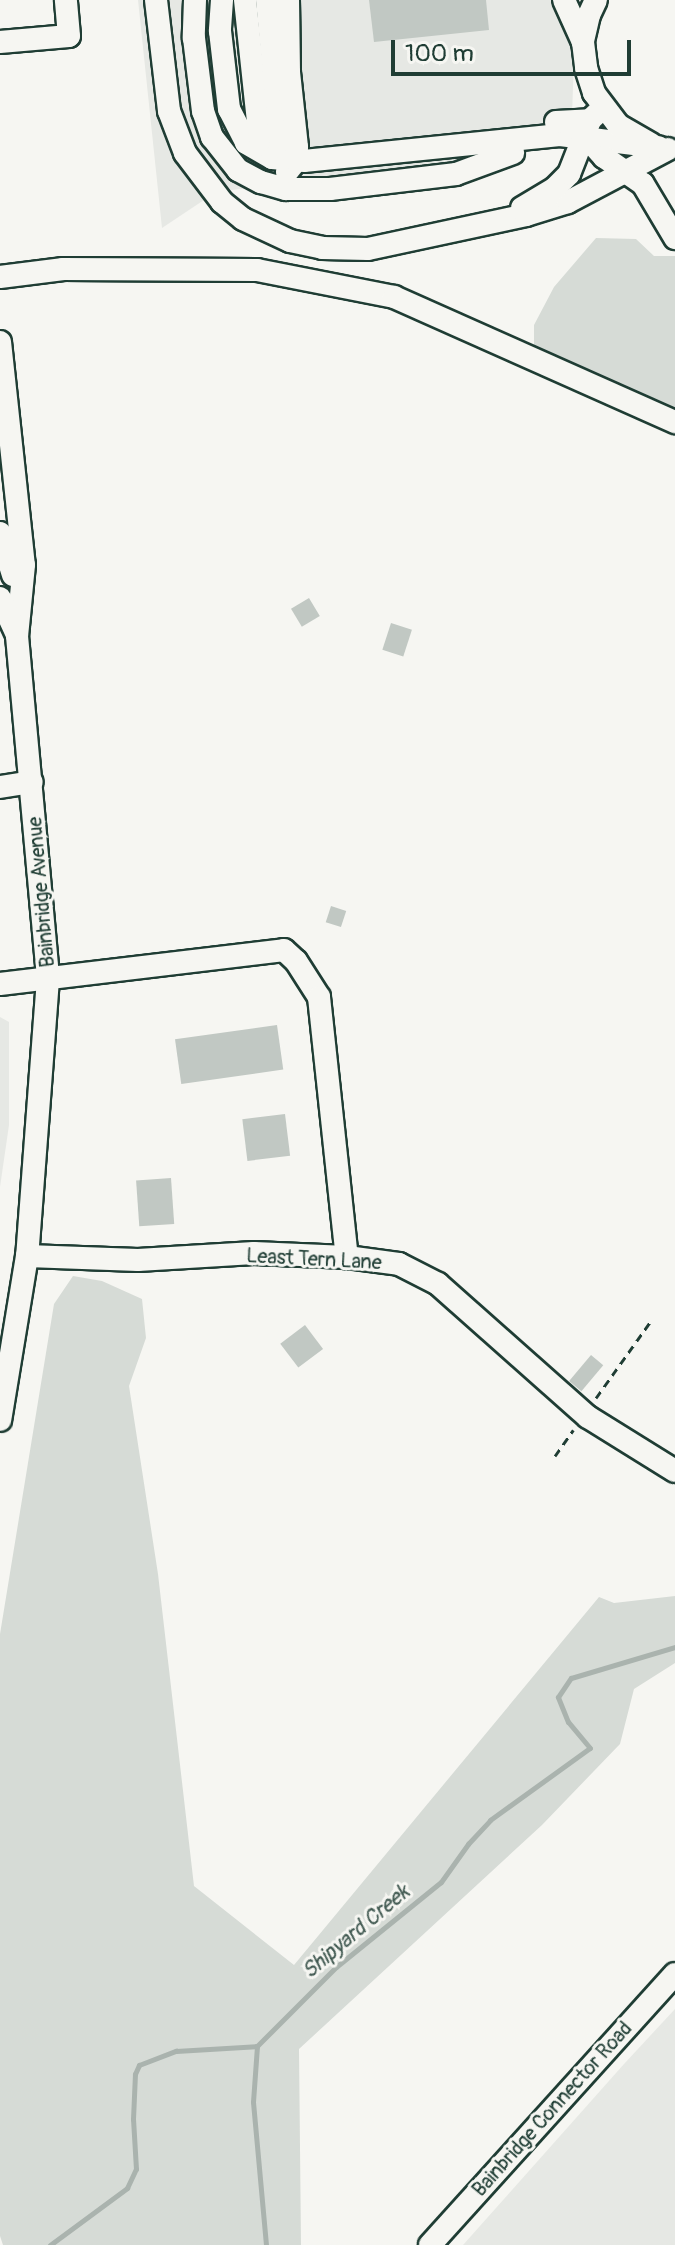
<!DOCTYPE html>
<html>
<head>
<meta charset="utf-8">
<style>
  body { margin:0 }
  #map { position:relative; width:675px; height:2245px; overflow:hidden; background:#f6f6f2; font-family:Pangolin,sans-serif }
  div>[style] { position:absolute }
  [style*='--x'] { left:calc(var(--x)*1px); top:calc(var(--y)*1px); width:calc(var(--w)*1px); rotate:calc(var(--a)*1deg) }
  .built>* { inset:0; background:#e6e8e4 }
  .green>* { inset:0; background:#d6dbd6 }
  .stream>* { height:5px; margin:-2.5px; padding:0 2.5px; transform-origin:2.5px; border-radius:2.5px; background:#aab3ae }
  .building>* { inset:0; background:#c1c8c3; transform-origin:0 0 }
  .path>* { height:3px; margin-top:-1.5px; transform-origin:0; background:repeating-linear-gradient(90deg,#1f3d34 0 8px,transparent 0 14px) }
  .roads { filter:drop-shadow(2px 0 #1f3d34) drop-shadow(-2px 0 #1f3d34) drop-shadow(0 2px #1f3d34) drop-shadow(0 -2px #1f3d34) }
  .minor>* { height:22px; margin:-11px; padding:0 11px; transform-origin:11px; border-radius:11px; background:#f6f6f2 }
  span { translate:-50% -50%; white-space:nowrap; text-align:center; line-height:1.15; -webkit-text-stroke:6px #f6f6f2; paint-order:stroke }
  .street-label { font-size:20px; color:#1f3d34 }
  .water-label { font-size:22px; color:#425a52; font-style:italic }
  .scale { position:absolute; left:391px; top:40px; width:240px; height:36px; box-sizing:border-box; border:4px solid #1f3d34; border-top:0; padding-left:10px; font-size:24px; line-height:28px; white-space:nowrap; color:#1f3d34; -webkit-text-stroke:6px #f6f6f2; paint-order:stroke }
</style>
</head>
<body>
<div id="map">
  <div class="built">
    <div style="clip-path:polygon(138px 0,576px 0,572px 116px,523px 154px,216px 192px,162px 228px)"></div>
    <div style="clip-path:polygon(0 1017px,9px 1022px,9px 1125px,0 1187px)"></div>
    <div style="clip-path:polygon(675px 2009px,675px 2245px,463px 2245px,624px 2064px)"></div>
  </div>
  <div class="green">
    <div style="clip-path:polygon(596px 238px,636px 239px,654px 256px,675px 256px,675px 410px,534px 346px,534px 325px,554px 287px)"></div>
    <div style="clip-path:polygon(73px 1276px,102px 1281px,142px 1299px,146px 1338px,129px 1386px,158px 1574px,194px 1886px,294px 1965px,599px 1597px,614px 1603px,675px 1596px,675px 1663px,634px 1689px,620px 1744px,542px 1825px,299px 2049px,301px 2245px,3px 2245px,0 2236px,0 1634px,54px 1304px)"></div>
  </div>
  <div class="stream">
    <div style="--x:257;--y:2046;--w:56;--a:94.1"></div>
    <div style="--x:253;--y:2102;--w:144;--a:84.8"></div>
    <div style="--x:50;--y:2245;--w:96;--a:-36.5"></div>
    <div style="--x:127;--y:2188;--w:21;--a:-65"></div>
    <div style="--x:136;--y:2169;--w:50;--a:-93.4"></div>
    <div style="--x:133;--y:2119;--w:45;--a:-87.5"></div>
    <div style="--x:135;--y:2074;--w:10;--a:-66"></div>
    <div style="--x:139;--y:2065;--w:40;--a:-21"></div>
    <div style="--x:176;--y:2051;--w:81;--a:-3.5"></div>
    <div style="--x:257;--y:2046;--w:112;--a:-45"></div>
    <div style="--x:336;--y:1967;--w:135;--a:-39"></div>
    <div style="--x:441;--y:1882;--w:47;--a:-54.6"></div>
    <div style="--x:468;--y:1844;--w:33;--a:-47"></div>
    <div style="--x:490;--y:1820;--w:123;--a:-35.8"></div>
    <div style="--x:590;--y:1748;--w:34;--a:-130"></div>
    <div style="--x:568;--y:1722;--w:27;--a:-112"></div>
    <div style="--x:558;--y:1697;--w:23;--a:-56"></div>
    <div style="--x:571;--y:1678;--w:109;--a:-16.6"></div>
  </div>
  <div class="building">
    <div style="clip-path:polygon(369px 0,486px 0,489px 30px,374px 42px)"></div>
    <div style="left:309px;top:598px;width:21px;height:21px;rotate:59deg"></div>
    <div style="left:391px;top:623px;width:22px;height:28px;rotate:18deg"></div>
    <div style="left:331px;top:906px;width:16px;height:17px;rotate:18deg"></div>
    <div style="left:277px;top:1025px;width:45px;height:103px;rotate:82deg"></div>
    <div style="left:285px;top:1114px;width:42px;height:43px;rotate:83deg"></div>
    <div style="left:171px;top:1178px;width:46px;height:35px;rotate:86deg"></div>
    <div style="left:305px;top:1325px;width:30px;height:31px;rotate:53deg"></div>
    <div style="left:591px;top:1355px;width:16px;height:34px;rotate:40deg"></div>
  </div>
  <div class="path">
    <div style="--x:596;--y:1398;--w:95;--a:-54.5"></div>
    <div style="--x:555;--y:1456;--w:32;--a:-55"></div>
  </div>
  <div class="roads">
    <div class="minor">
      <div style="--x:156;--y:0;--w:112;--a:83.3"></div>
      <div style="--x:169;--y:111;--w:45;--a:69.1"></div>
      <div style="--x:185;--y:153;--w:61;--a:52.9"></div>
      <div style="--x:222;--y:202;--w:27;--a:39"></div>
      <div style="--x:243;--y:219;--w:52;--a:25.1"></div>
      <div style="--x:290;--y:241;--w:33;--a:12"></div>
      <div style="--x:322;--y:248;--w:46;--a:1.2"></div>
      <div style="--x:368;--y:249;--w:162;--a:-12.1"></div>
      <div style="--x:526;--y:215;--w:44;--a:-17.2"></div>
      <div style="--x:568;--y:202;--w:113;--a:-27.9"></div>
      <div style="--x:195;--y:0;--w:38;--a:92"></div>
      <div style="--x:194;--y:38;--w:74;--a:83"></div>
      <div style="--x:203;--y:111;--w:28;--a:71"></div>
      <div style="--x:212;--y:137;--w:42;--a:51.8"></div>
      <div style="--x:238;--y:170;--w:26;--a:28"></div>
      <div style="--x:261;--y:182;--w:26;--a:16"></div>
      <div style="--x:286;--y:189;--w:44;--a:0"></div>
      <div style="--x:330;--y:189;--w:127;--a:-6.8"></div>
      <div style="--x:456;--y:174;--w:61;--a:-20.2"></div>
      <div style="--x:222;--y:0;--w:31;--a:94"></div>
      <div style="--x:220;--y:31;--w:79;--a:83.4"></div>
      <div style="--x:229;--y:109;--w:38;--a:63"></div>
      <div style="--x:246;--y:143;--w:30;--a:30"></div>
      <div style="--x:272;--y:158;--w:32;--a:5"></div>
      <div style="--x:304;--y:161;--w:257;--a:-5.8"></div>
      <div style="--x:560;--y:135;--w:99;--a:7"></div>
      <div style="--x:245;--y:0;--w:141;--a:83.9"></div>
      <div style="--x:267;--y:0;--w:148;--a:84.6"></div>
      <div style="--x:564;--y:0;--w:46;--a:65.7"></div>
      <div style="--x:596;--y:0;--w:17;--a:115"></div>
      <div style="--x:589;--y:15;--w:28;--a:103"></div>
      <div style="--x:583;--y:42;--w:26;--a:83"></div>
      <div style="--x:586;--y:68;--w:26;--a:72"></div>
      <div style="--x:594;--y:93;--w:40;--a:53"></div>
      <div style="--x:618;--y:125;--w:38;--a:30"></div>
      <div style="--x:0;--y:42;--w:69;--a:-5"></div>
      <div style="--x:69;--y:36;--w:36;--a:-95"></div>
      <div style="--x:556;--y:122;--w:34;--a:-3"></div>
      <div style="--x:590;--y:120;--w:18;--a:-43"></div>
      <div style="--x:586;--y:137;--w:27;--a:48"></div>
      <div style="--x:604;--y:157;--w:47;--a:34.7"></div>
      <div style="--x:643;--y:184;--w:63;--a:59.3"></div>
      <div style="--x:287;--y:172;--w:14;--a:-51"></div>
      <div style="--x:296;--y:161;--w:14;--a:-86"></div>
      <div style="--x:297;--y:147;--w:75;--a:-96.1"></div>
      <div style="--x:289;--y:72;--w:72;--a:-90.8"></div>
      <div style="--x:522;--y:208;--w:39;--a:-31"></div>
      <div style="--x:555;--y:188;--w:20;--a:-45"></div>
      <div style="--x:569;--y:174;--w:55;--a:-68.6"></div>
      <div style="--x:0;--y:277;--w:64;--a:-7.2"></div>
      <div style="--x:63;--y:269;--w:194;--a:0.3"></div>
      <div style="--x:257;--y:270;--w:140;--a:11.1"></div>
      <div style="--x:394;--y:297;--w:308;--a:24"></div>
      <div style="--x:0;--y:342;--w:224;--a:83.9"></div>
      <div style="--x:24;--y:565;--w:71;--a:95.6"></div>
      <div style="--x:17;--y:636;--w:344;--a:84.8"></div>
      <div style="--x:48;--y:979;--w:278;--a:94.3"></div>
      <div style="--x:27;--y:1256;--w:166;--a:99.3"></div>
      <div style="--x:0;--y:533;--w:44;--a:72.8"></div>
      <div style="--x:0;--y:598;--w:41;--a:65.3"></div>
      <div style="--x:0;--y:787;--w:32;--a:-9"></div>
      <div style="--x:0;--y:984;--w:286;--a:-6.8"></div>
      <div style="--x:284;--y:950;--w:16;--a:43"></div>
      <div style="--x:296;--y:961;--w:43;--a:57.4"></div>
      <div style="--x:319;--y:997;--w:262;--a:83.9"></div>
      <div style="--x:27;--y:1256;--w:111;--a:2.1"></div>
      <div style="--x:138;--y:1260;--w:116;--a:-3.5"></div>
      <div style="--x:254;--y:1253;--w:93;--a:2.5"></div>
      <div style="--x:347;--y:1257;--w:52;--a:7.7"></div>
      <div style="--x:399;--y:1264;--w:44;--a:27.1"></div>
      <div style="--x:438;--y:1284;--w:200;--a:41.6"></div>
      <div style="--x:588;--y:1417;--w:102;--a:31.8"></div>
      <div style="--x:430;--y:2245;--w:365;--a:-47.9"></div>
    </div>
  </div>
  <div class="street-label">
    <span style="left:41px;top:892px;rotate:-95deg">Bainbridge Avenue</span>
    <span style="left:314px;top:1259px;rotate:3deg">Least Tern Lane</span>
    <span style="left:552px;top:2109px;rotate:-48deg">Bainbridge Connector Road</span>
  </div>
  <div class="water-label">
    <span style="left:356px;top:1932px;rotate:-40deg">Shipyard Creek</span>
  </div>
  <div class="scale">100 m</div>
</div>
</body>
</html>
